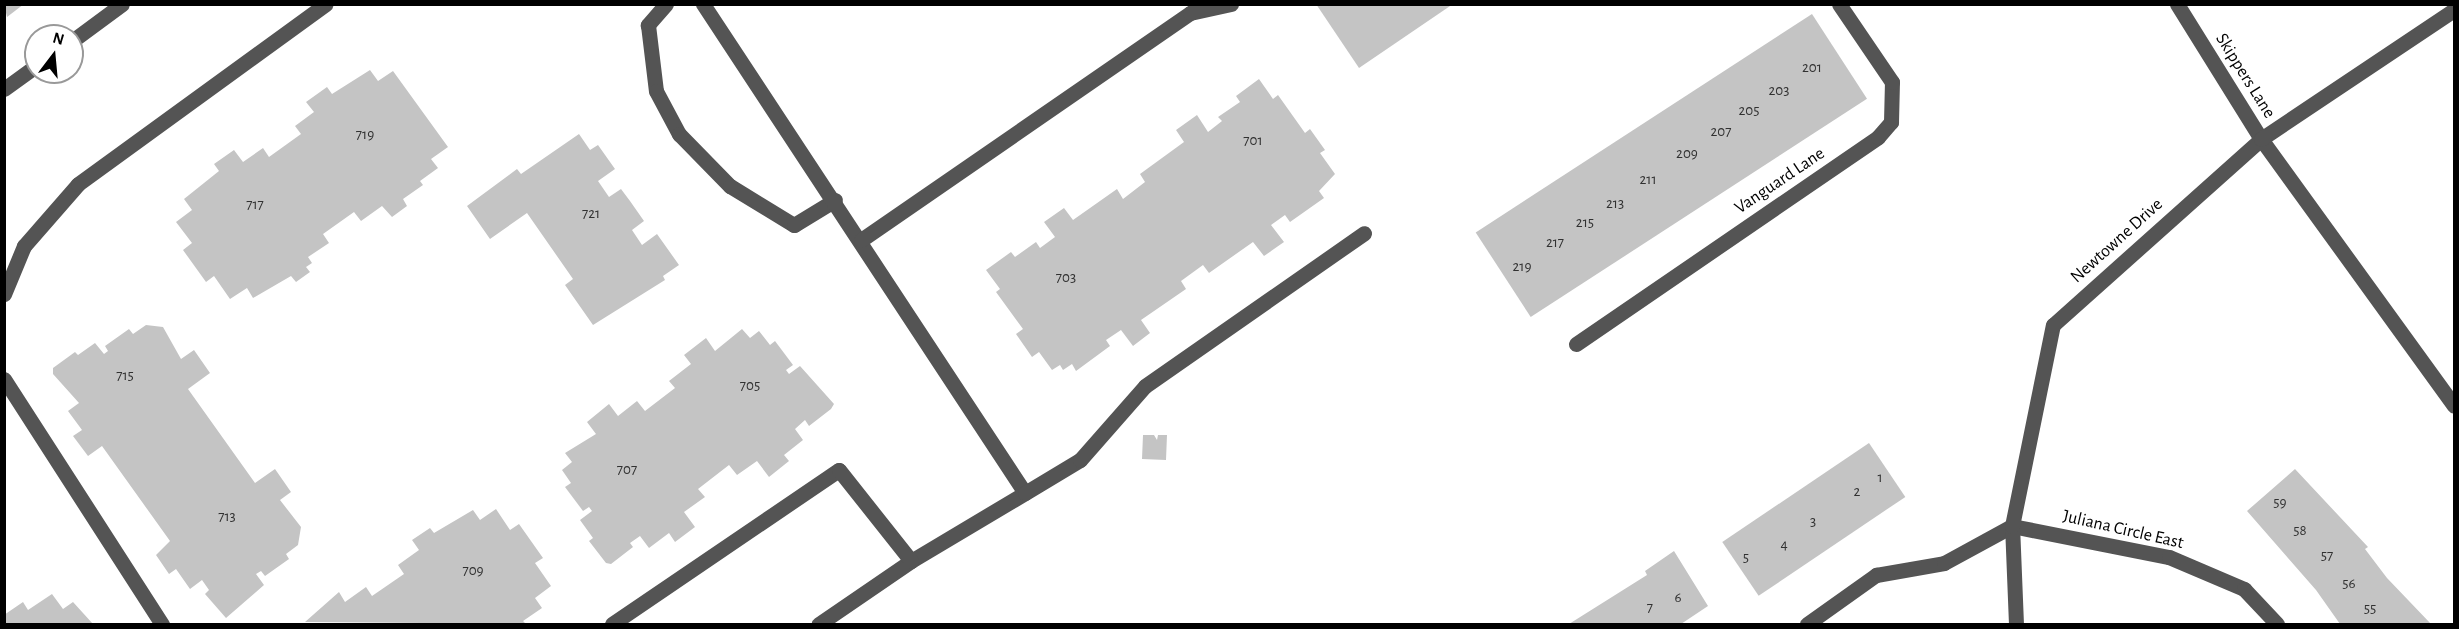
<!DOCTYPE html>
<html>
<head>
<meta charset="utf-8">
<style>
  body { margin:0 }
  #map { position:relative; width:2459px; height:629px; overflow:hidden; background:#fff; font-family:"Alegreya Sans",sans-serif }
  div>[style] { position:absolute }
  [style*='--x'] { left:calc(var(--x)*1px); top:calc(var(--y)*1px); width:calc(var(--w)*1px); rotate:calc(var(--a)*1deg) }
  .building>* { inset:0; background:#c4c4c4; transform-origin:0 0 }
  .minor>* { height:15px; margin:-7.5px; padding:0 7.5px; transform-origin:7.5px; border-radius:7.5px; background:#545454 }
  span { translate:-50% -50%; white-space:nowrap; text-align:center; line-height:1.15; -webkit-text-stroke:4.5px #fff; paint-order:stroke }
  .number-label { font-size:15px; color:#313131 }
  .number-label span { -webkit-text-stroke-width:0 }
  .street-label { font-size:18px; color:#000 }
  .frame { position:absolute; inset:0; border:6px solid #000; pointer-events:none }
  .north { position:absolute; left:24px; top:24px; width:60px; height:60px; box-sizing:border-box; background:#fff; border:2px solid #999; border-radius:50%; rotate:16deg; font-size:16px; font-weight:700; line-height:24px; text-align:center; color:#000 }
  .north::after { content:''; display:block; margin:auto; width:21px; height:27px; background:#000; clip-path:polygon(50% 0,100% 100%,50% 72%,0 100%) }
</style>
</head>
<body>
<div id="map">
  <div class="building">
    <div style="clip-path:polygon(4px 4px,24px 4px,7px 17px)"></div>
    <div style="clip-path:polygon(1316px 4px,1453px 4px,1359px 68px)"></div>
    <div style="left:1812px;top:14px;width:101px;height:401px;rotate:57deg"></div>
    <div style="clip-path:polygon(370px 70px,378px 81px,393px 71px,448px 147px,431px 159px,438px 168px,420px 181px,423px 185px,403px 199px,407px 206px,392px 217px,382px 206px,361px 221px,354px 212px,323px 234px,329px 243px,308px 257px,312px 263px,306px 267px,310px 272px,296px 282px,291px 276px,253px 298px,247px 288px,230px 299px,214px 276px,206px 282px,183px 250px,192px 243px,176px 222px,192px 210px,184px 199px,219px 171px,214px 164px,234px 150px,243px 162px,263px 148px,269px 157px,301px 134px,295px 126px,314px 112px,306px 102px,327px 87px,332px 94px)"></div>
    <div style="clip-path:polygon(1259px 79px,1273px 99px,1278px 95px,1305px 133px,1310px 129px,1325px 150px,1320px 153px,1335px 174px,1319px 191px,1324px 198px,1290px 222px,1285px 215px,1271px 225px,1284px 242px,1264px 256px,1253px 242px,1209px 273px,1203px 265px,1181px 281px,1186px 289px,1141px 320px,1150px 333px,1133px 346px,1121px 330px,1106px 340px,1110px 346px,1076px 371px,1072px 364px,1063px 370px,1060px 365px,1052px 370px,1039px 352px,1032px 357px,1016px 334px,1023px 329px,996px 292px,1000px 289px,986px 270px,1011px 252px,1015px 257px,1036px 242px,1040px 248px,1055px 237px,1044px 222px,1064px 208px,1073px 220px,1117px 189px,1123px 199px,1145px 182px,1140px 174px,1184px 142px,1176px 130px,1197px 115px,1208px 132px,1222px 121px,1218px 117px,1240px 102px,1236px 96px)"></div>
    <div style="clip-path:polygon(579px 134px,590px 150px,598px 145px,615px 169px,598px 181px,609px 197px,621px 189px,630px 201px,644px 221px,632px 230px,642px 245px,657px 234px,679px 265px,663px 276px,665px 280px,593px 325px,565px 285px,573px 279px,527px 213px,490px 239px,467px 206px,517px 169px,521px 174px)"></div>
    <div style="clip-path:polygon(146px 325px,163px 327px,181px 359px,194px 350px,210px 373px,188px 389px,255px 483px,275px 469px,291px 492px,280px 500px,301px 527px,298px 545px,286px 554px,289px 559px,265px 576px,261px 571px,256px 574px,264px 585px,226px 618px,205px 594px,209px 590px,202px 580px,190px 589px,176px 569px,169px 574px,156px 555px,170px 541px,102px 446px,88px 456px,73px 436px,82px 430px,68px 411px,79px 403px,53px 374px,53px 368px,75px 352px,78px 355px,95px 343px,104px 354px,108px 351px,105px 346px,129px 329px,133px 334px)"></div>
    <div style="clip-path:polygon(742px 329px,750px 338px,759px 331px,770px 345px,775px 341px,793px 365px,786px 370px,789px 374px,800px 366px,834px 404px,831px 409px,809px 426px,805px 420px,795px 429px,803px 440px,784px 455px,789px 461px,769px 477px,757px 461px,737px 475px,729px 465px,698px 489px,705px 497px,684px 512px,695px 527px,675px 542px,669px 533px,649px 548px,640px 536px,630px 543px,633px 547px,611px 564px,606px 563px,589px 541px,593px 538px,580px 520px,592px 511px,589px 507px,583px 511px,565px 487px,571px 483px,562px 470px,572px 462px,565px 453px,596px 434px,587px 422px,609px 404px,618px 416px,637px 401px,645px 411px,675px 388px,669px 381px,691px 364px,684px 355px,706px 338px,715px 351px)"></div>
    <div style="clip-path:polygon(1143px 435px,1154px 435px,1157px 440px,1158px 435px,1167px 435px,1166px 460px,1142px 459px)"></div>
    <div style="left:1869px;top:443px;width:65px;height:177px;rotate:56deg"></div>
    <div style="clip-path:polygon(2295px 469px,2368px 547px,2365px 549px,2387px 578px,2431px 624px,2340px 624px,2316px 590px,2247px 511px)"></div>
    <div style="clip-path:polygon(496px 509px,510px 530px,519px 524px,543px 558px,535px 563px,551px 586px,535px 598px,542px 608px,523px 621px,526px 624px,305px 622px,339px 592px,345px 602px,366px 587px,372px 596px,404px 574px,398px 565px,419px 550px,412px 540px,430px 528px,434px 533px,473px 510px,480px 520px)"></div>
    <div style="clip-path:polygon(1674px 551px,1708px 606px,1681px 624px,1569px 624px,1647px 575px,1645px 571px)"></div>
    <div style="clip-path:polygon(52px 594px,63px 609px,73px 602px,93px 624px,4px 624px,4px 615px,23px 602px,28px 610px)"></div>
  </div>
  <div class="minor">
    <div style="--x:666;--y:4;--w:28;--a:131"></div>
    <div style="--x:648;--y:25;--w:66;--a:83.1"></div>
    <div style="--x:656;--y:91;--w:49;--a:61.9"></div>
    <div style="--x:679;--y:134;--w:73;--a:45.6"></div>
    <div style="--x:730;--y:186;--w:75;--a:31.4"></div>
    <div style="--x:794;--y:225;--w:48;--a:-31.4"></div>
    <div style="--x:703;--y:4;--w:585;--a:56.64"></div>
    <div style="--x:1025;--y:493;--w:133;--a:149.2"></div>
    <div style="--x:911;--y:561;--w:112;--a:145.6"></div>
    <div style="--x:2177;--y:4;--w:159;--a:58.1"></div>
    <div style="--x:2261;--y:139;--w:329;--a:54.1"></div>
    <div style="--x:72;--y:41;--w:62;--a:-36.5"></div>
    <div style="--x:4;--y:89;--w:39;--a:-36"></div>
    <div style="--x:861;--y:240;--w:400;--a:-34.6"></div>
    <div style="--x:1190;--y:13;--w:42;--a:-12.4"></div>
    <div style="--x:4;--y:294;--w:52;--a:-67.4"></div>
    <div style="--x:24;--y:246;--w:82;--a:-48.9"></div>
    <div style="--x:78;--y:184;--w:306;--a:-36"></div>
    <div style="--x:1576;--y:344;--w:366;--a:-34.4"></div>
    <div style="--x:1878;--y:137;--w:20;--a:-49"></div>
    <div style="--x:1891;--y:122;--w:40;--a:-88.6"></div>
    <div style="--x:1892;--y:82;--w:94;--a:-124.2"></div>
    <div style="--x:4;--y:379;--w:292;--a:57.2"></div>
    <div style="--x:1025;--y:493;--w:64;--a:-31"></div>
    <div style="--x:1080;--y:460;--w:98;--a:-48.7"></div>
    <div style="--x:1145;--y:386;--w:267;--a:-34.9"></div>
    <div style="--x:612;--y:624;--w:274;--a:-34.2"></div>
    <div style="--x:839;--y:470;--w:116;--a:51.6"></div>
    <div style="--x:1807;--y:624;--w:85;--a:-35.4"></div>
    <div style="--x:1876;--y:575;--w:69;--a:-10"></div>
    <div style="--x:1944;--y:563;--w:77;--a:-28.6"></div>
    <div style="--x:2012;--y:526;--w:160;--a:11.2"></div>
    <div style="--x:2169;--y:557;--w:82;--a:23.1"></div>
    <div style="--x:2244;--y:589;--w:48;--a:46.7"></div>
    <div style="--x:2016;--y:624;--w:98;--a:-92.3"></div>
    <div style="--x:2012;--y:526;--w:205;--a:-78.5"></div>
    <div style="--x:2053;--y:325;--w:279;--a:-41.8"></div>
    <div style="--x:2261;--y:139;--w:232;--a:-33.8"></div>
  </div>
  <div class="number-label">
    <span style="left:1812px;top:68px">201</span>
    <span style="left:1779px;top:91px">203</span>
    <span style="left:1749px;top:111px">205</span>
    <span style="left:1721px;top:132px">207</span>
    <span style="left:365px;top:135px">719</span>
    <span style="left:1253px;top:141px">701</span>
    <span style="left:1687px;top:154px">209</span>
    <span style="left:1648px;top:180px">211</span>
    <span style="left:1615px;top:204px">213</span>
    <span style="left:255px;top:205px">717</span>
    <span style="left:591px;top:214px">721</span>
    <span style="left:1585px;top:223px">215</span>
    <span style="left:1555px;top:243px">217</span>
    <span style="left:1522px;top:267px">219</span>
    <span style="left:1066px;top:278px">703</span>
    <span style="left:125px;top:376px">715</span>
    <span style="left:750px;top:386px">705</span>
    <span style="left:627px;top:470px">707</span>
    <span style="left:1880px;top:478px">1</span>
    <span style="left:1857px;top:492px">2</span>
    <span style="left:2280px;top:503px">59</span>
    <span style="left:227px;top:517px">713</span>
    <span style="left:1813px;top:522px">3</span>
    <span style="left:2300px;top:531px">58</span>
    <span style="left:1784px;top:545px">4</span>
    <span style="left:2327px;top:556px">57</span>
    <span style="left:1746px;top:558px">5</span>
    <span style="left:473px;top:571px">709</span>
    <span style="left:2349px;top:584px">56</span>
    <span style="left:1678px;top:598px">6</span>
    <span style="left:1650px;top:608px">7</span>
    <span style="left:2370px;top:609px">55</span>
  </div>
  <div class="street-label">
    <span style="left:2245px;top:76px;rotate:58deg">Skippers Lane</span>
    <span style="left:1780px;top:181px;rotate:-34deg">Vanguard Lane</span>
    <span style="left:2117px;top:241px;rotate:-42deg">Newtowne Drive</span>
    <span style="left:2123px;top:530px;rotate:13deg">Juliana Circle East</span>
  </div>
  <div class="frame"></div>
  <div class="north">N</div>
</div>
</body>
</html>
